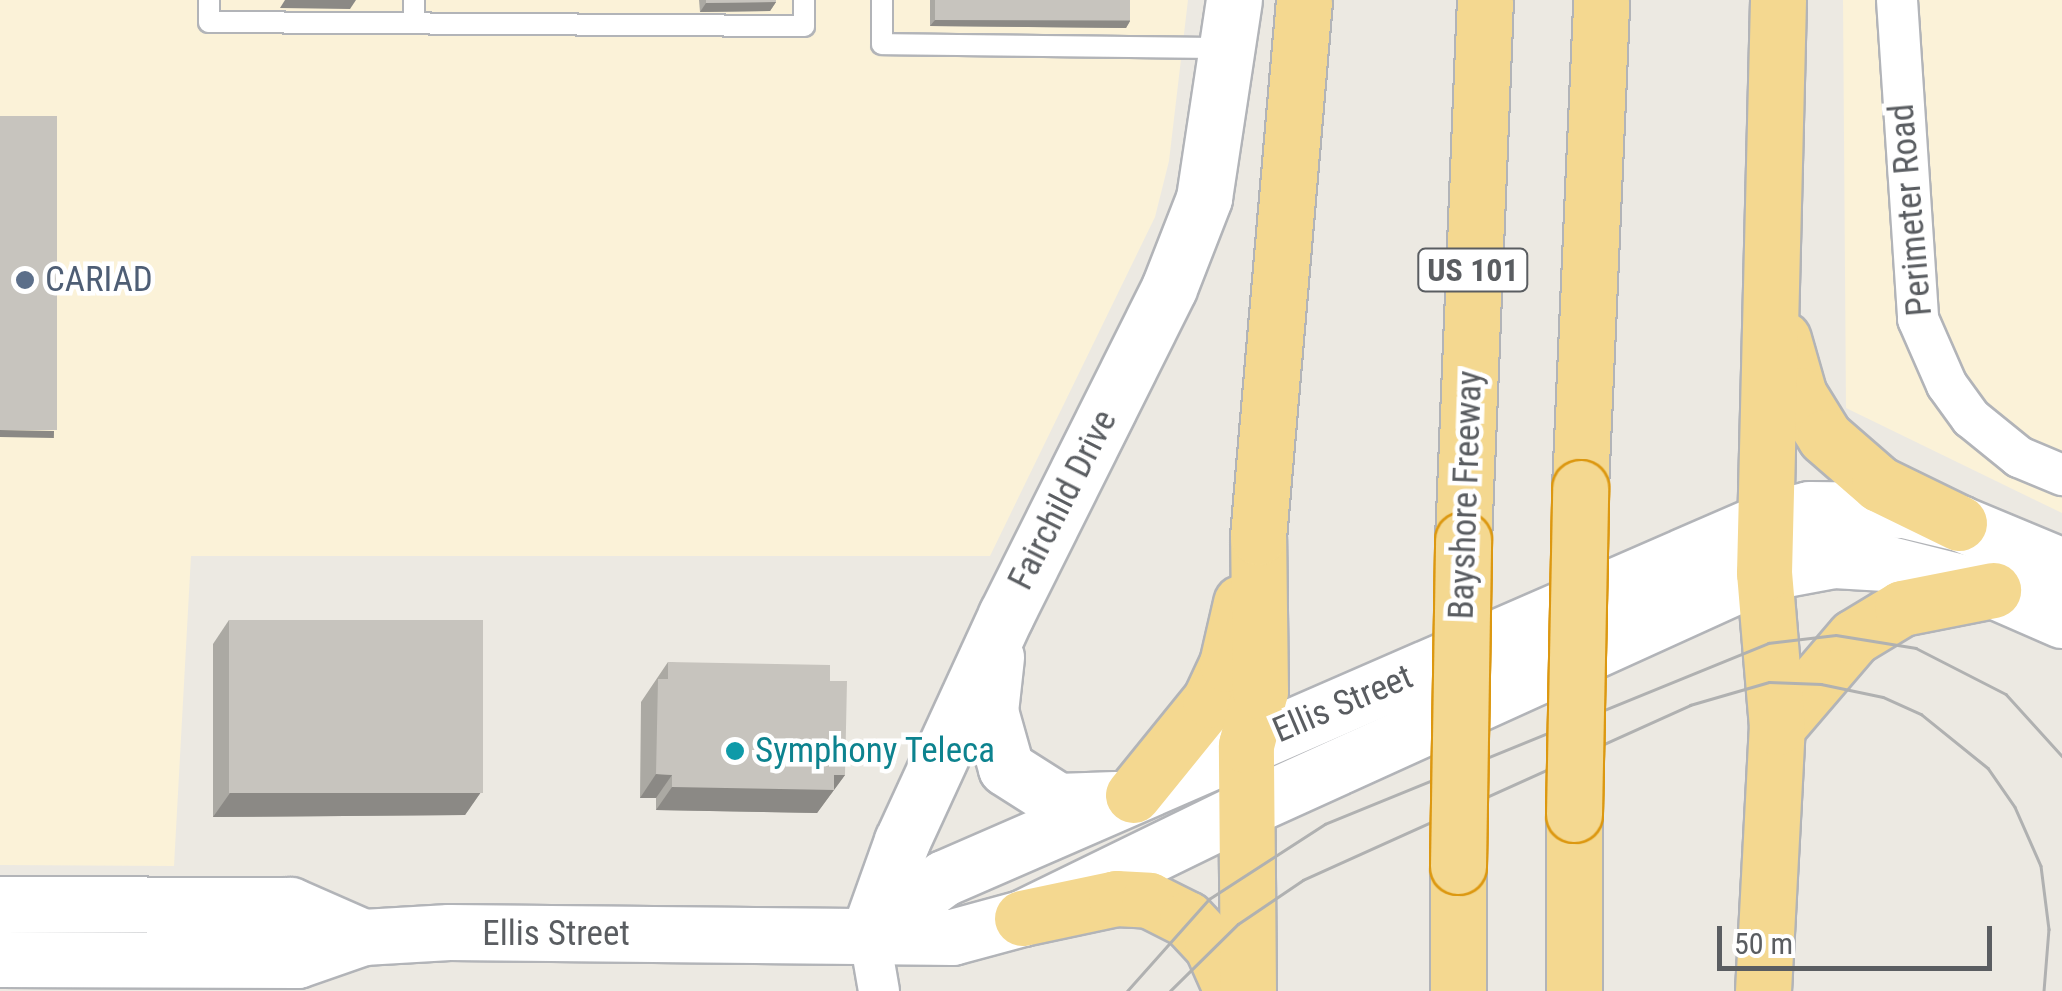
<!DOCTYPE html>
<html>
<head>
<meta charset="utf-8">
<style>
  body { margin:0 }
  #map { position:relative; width:2062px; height:991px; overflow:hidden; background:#ece9e2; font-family:"Roboto Condensed",sans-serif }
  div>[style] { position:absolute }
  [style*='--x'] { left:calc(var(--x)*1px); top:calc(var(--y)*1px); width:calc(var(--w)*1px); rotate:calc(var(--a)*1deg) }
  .commercial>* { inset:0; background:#fbf2d8 }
  .roads { filter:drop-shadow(2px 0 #b2b4b8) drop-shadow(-2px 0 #b2b4b8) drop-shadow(0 2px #b2b4b8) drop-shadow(0 -2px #b2b4b8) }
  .lane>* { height:20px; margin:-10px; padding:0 10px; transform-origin:10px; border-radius:10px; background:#fff }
  .street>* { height:40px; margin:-20px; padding:0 20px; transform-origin:20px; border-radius:20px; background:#fff }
  .secondary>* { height:55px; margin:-27.5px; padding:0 27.5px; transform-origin:27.5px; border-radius:27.5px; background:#fff }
  .highway>* { height:55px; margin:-27.5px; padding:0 27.5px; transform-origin:27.5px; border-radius:27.5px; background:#f4d890 }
  .tram>* { height:2.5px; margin:-1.25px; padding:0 1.25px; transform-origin:1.25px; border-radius:1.25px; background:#b0b1b1 }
  .bridges { filter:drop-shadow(2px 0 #dc9811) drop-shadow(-2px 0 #dc9811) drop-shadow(0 2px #dc9811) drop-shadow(0 -2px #dc9811) }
  .highway-bridge>* { height:55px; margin:-27.5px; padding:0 27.5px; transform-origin:27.5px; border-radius:27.5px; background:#f4d890 }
  .wall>* { inset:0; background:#aba9a3 }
  .shaded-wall>* { inset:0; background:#8b8985; transform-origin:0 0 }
  .building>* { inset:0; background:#c7c4be; transform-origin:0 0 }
  .dots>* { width:28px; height:28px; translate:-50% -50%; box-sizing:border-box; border:5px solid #fff; border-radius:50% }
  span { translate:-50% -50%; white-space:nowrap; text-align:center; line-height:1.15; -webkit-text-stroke:9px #fff; paint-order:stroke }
  .shield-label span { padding:2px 8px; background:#fff; border:2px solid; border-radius:8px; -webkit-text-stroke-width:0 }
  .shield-label { font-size:32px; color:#5a5d61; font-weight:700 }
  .street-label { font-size:35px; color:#5a5d61 }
  .service-label { font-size:35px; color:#4e5e75 }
  .left { translate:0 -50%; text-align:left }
  .culture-label { font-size:35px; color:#0d838f }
  .scale { position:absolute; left:1717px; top:926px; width:275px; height:45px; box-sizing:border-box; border:5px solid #5a5d61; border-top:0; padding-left:12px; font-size:30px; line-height:35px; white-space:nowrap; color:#5a5d61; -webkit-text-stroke:8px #fff; paint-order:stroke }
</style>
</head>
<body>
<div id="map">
  <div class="commercial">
    <div style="clip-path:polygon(0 0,1188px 0,1169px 161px,1155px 217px,990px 556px,191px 556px,174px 866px,0 865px)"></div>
    <div style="clip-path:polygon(1843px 0,2062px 0,2062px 513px,1846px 408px)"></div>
  </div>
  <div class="roads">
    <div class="lane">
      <div style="--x:209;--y:0;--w:22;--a:90"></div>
      <div style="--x:209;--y:22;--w:595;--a:0.39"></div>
      <div style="--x:804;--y:26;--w:26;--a:-90"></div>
      <div style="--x:414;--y:0;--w:23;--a:90"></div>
      <div style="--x:882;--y:0;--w:44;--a:90"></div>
      <div style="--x:882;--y:44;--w:344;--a:0.7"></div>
    </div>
    <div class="street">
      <div style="--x:1897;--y:0;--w:320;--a:86.2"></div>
      <div style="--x:1918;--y:319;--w:72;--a:66.3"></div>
      <div style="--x:1947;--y:385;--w:41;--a:54"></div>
      <div style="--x:1971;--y:418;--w:62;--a:39.1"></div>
      <div style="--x:2019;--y:457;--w:47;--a:22.7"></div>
      <div style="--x:869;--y:933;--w:59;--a:80.2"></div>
    </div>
    <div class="secondary">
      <div style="--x:996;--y:657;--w:54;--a:96.3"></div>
      <div style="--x:990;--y:711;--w:59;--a:74.3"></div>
      <div style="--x:1006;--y:768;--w:62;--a:32.4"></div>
      <div style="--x:1058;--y:801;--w:57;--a:-2"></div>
      <div style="--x:0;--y:904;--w:290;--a:0.2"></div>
      <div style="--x:290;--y:905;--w:80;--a:23.7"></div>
      <div style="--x:869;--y:933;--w:93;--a:-36.3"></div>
      <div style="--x:944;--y:878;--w:897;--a:-23.53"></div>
      <div style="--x:1766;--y:520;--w:44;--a:-14.3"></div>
      <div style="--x:1809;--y:509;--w:95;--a:0.6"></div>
      <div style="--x:1904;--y:510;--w:57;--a:13.3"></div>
      <div style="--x:1959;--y:523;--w:112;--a:22.7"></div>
      <div style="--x:869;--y:933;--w:98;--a:-70.3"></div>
      <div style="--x:902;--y:841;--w:249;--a:-65.3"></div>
      <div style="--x:1006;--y:615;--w:365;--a:-63.5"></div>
      <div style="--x:1169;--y:288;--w:97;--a:-68.7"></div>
      <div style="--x:1204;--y:198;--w:200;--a:-81.4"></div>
      <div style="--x:0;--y:959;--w:297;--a:0.2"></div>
      <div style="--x:297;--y:960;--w:70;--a:-19.2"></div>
      <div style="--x:363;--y:937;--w:86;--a:-3.3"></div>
      <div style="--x:449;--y:932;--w:503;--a:0.57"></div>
      <div style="--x:952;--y:937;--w:73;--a:-15.2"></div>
      <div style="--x:1022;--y:918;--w:248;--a:-26"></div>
      <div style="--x:1245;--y:809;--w:570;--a:-24.45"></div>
      <div style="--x:1764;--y:573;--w:71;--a:-10.5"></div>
      <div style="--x:1834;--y:560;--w:51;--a:3.4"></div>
      <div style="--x:1885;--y:563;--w:111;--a:14"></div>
      <div style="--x:1993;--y:590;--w:75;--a:23.5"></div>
    </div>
    <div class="highway">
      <div style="--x:1783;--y:339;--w:58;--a:74.1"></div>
      <div style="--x:1799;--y:395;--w:49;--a:58.2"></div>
      <div style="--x:1825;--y:437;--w:72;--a:41"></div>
      <div style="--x:1879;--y:484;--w:89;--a:26"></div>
      <div style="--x:1580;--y:488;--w:488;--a:-87.5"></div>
      <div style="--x:1463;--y:540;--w:540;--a:-87.67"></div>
      <div style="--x:1777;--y:727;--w:118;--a:-49.5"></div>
      <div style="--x:1854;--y:637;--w:56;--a:-31.1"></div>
      <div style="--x:1902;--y:608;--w:93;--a:-11.2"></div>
      <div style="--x:1133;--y:795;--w:122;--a:-51"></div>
      <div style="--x:1210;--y:700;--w:40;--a:-65"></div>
      <div style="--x:1227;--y:664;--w:63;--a:-77.1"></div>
      <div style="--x:1574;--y:814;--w:177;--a:90"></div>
      <div style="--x:1022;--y:918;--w:96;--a:-12"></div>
      <div style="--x:1116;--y:898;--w:33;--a:3"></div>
      <div style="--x:1149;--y:900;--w:42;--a:26.6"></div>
      <div style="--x:1187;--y:919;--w:37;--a:47"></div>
      <div style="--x:1212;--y:946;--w:49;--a:66"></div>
      <div style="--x:1248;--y:991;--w:246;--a:-90.5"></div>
      <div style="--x:1246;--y:745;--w:56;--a:-75.5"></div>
      <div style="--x:1260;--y:691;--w:154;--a:-90.7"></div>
      <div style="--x:1258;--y:537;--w:539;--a:-85.1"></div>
      <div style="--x:1458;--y:991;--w:125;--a:-90"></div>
      <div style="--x:1763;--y:991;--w:264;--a:-87"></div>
      <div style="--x:1777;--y:727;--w:155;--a:-94.8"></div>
      <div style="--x:1764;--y:573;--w:573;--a:-88.6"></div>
    </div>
  </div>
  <div class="tram">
    <div style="--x:1127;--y:991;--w:123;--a:-48.3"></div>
    <div style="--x:1209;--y:899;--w:138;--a:-32.9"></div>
    <div style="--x:1325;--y:824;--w:479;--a:-22.2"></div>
    <div style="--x:1768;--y:643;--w:68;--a:-6.7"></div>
    <div style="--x:1836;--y:635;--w:81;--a:9.2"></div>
    <div style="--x:1916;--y:648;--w:101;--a:27.1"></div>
    <div style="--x:2006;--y:694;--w:84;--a:47.9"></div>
    <div style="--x:1170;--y:991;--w:95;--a:-44.6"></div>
    <div style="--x:1238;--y:924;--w:78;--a:-34.1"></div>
    <div style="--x:1303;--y:880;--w:425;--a:-24.3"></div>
    <div style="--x:1690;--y:705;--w:82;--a:-16.2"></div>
    <div style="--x:1769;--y:682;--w:52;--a:2.2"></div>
    <div style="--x:1821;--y:684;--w:63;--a:11.8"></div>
    <div style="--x:1883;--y:697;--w:42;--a:24.1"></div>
    <div style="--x:1921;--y:714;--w:86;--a:38.9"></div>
    <div style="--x:1988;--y:768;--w:47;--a:55.3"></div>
    <div style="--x:2015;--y:807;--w:64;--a:66.2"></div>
    <div style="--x:2041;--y:866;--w:64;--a:82.8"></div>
    <div style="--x:2049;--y:929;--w:62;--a:94.6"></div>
  </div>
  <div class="bridges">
    <div class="highway-bridge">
      <div style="--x:1574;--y:814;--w:326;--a:-88.9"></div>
      <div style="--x:1458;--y:866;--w:326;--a:-89.1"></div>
    </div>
  </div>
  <div class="wall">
    <div style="clip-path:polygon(699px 0,776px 0,776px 2px,770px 11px,700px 12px)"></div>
    <div style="clip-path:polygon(930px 0,1130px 0,1130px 21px,1126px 28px,930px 26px)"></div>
    <div style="clip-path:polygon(229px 620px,481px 792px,465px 815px,213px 817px,213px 644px)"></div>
    <div style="clip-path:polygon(668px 662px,830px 681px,845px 775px,817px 813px,656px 810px,656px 798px,640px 798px,641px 702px)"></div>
  </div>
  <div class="shaded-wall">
    <div style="clip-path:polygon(285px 0,356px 0,350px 9px,280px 8px)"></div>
    <div style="clip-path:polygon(776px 2px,770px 11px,700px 12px,706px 3px)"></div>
    <div style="clip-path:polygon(935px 20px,1130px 21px,1126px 28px,930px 26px)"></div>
    <div style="left:0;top:430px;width:54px;height:7px;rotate:1deg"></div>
    <div style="clip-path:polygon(656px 774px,672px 775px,656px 798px,640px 798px)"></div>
    <div style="clip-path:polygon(834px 775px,845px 775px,817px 813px,656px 810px,672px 787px)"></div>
    <div style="clip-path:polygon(481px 792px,465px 815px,213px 817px,230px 793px)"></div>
  </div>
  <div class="building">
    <div style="clip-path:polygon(706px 0,776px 0,776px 2px,706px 3px)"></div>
    <div style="left:935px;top:0;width:195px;height:20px"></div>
    <div style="left:0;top:116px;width:57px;height:314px"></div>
    <div style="left:229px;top:620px;width:254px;height:173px"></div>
    <div style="clip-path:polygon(668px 662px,830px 665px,830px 681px,847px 681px,845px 775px,834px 775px,834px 790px,672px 787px,672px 775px,656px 774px,658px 679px,668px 679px)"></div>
  </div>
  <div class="dots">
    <div style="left:25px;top:280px;background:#5c6f8a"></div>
    <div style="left:735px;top:751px;background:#0f9aa8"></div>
  </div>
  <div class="shield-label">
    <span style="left:1473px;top:270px">US 101</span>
  </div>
  <div class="street-label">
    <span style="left:1911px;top:210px;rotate:-95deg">Perimeter Road</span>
    <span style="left:1466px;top:495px;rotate:-88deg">Bayshore Freeway</span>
    <span style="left:1063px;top:500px;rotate:-63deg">Fairchild Drive</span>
    <span style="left:1343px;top:704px;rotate:-23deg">Ellis Street</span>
    <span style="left:556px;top:934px">Ellis Street</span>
  </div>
  <div class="service-label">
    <span class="left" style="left:45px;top:280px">CARIAD</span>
  </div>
  <div class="culture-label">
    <span class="left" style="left:755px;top:751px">Symphony Teleca</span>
  </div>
  <div class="scale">50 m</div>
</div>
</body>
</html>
